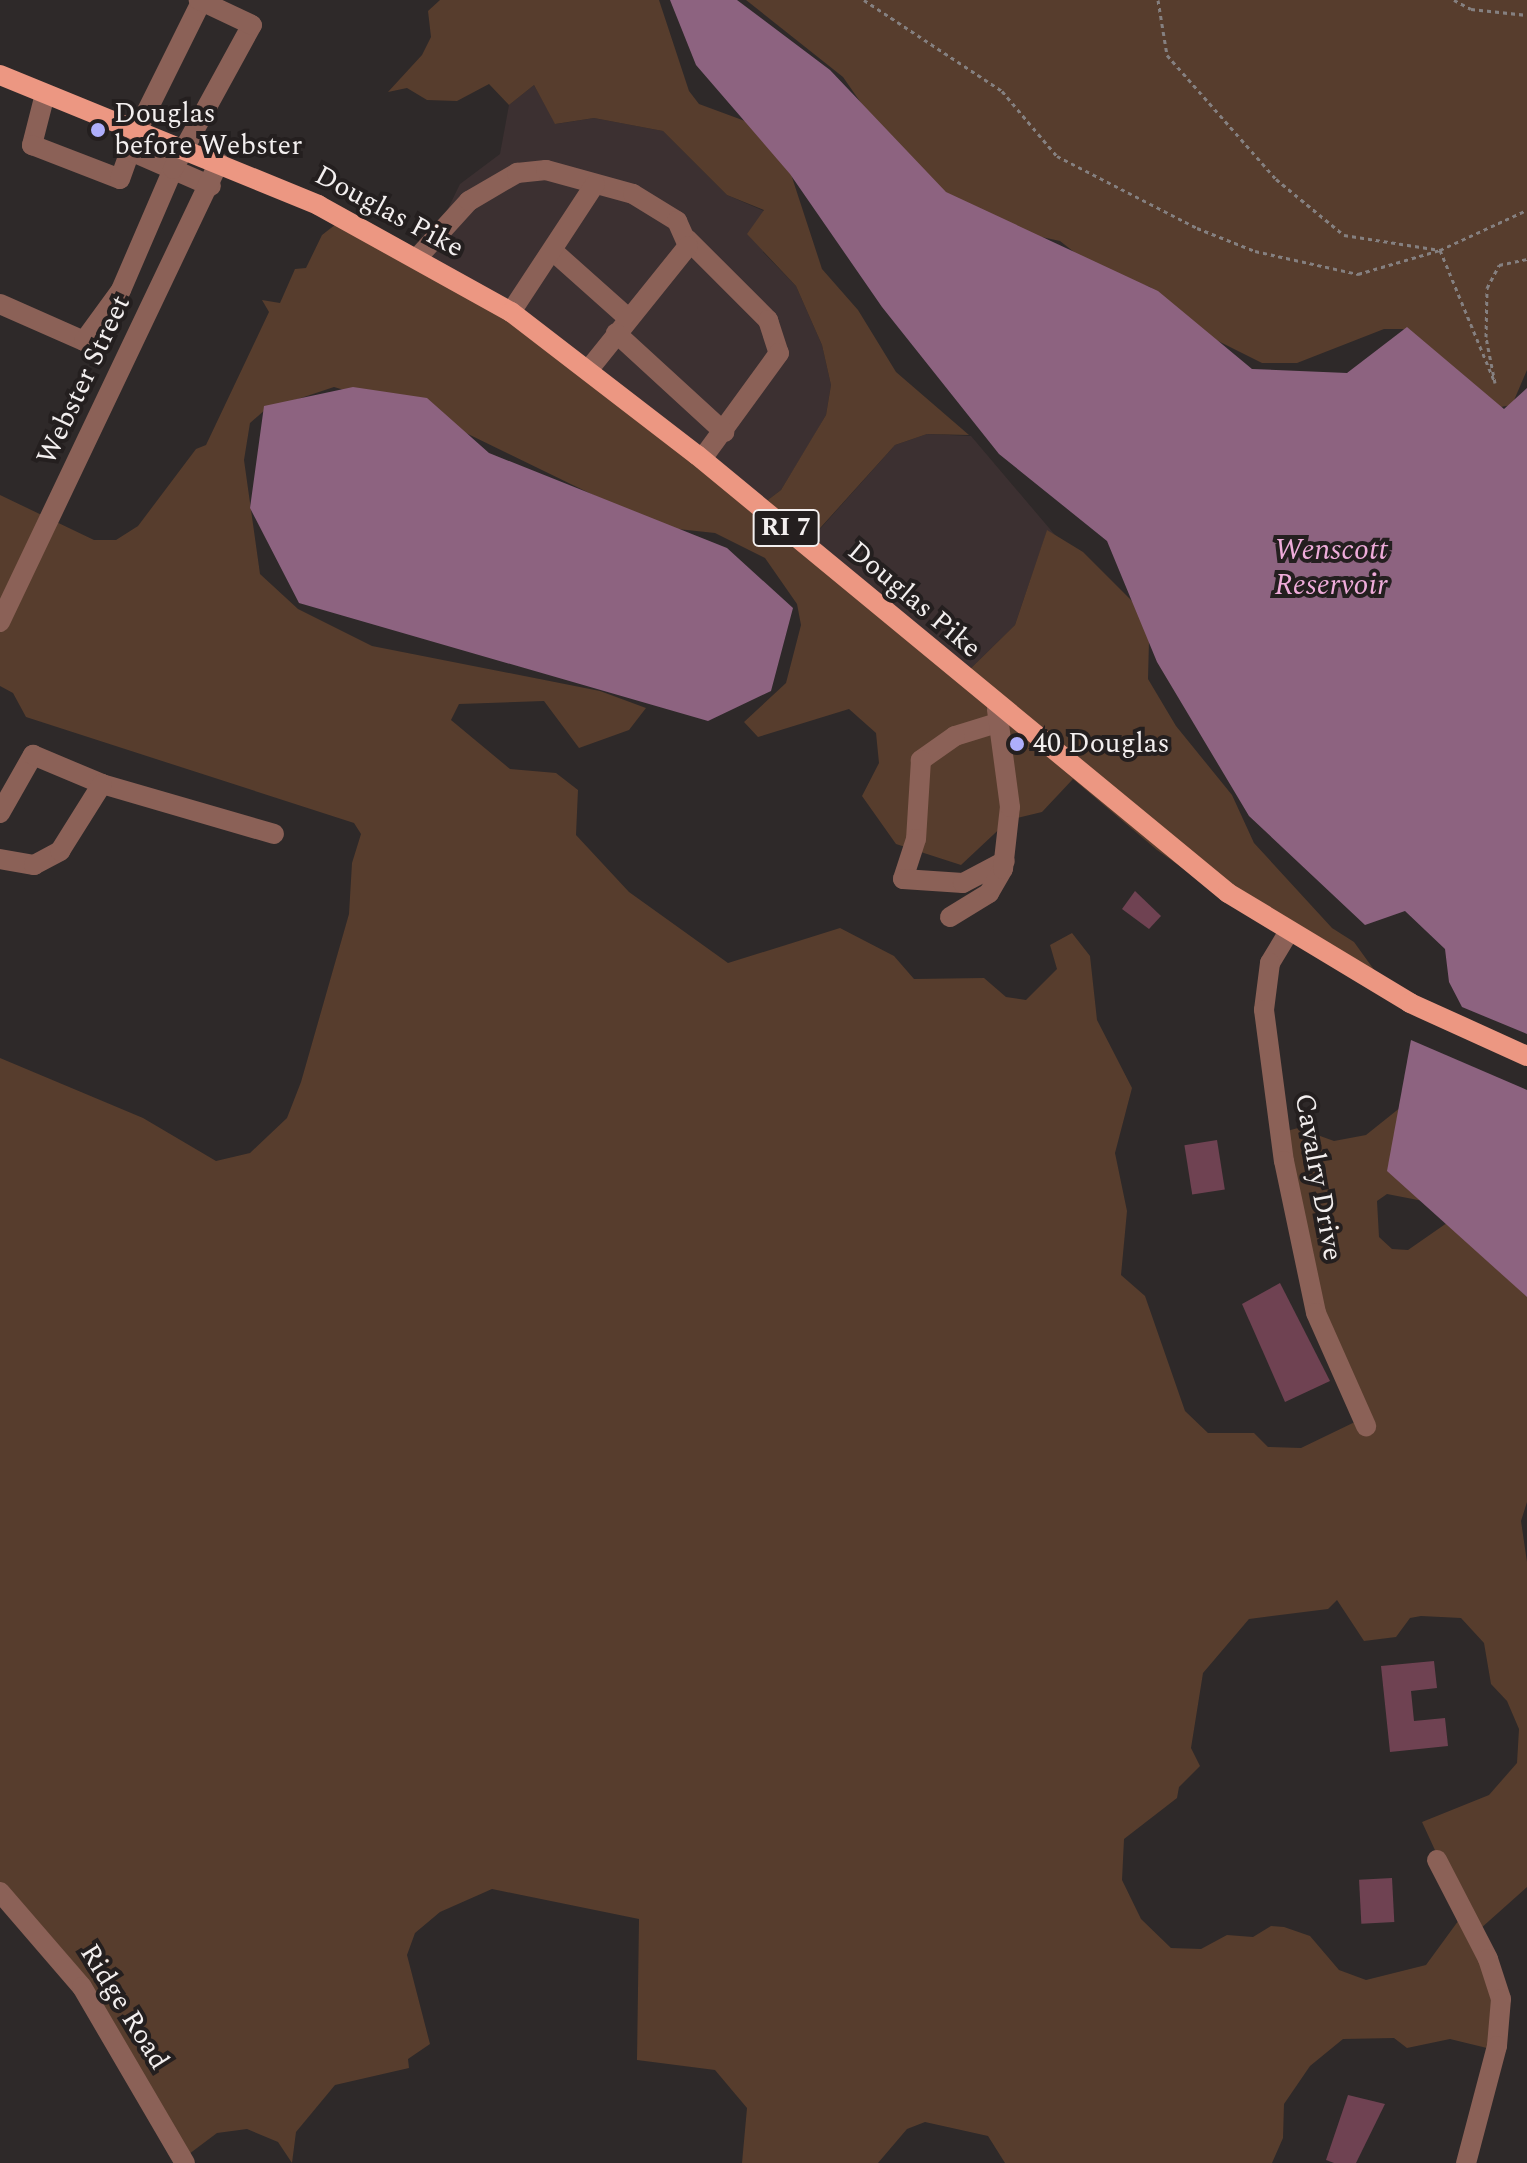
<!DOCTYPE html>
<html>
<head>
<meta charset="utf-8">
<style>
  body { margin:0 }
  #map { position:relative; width:1527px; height:2163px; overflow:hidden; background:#2e2929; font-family:Spectral,serif }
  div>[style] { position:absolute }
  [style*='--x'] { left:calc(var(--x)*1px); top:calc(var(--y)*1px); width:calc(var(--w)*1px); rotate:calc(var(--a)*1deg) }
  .built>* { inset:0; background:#3c3031 }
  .green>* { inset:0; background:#573d2d }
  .water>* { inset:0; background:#8d6380 }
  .building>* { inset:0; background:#6f4252; transform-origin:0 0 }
  .path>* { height:3px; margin-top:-1.5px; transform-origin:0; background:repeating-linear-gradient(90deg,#858080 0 4px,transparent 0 8px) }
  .minor>* { height:20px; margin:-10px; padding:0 10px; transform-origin:10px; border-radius:10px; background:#8b6157 }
  .major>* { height:20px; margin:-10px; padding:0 10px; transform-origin:10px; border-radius:10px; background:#ec9782 }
  .dots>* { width:22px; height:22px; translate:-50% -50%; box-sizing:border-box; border:4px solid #241f1f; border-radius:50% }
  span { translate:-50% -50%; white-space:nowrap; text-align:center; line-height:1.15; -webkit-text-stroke:8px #241f1f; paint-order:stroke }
  .shield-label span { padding:2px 6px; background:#241f1f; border:2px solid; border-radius:6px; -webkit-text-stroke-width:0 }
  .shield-label { font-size:26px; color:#f3efef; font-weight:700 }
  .poi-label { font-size:28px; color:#f3efef }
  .left { translate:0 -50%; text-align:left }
  .street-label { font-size:28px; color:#f3efef }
  .water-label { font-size:30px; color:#efacda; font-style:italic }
</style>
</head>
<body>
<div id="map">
  <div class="built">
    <div style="clip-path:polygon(534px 85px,556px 124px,594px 118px,663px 131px,727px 195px,764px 211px,763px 252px,796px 286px,822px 345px,831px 385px,826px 415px,811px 441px,781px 490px,760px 506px,422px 262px,460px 184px,500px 154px,509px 105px)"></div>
    <div style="clip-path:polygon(927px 434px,971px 436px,1055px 535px,1047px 531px,1015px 625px,962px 677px,803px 548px,895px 445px)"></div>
  </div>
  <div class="green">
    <div style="clip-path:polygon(evenodd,440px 0,659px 0,689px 91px,699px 104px,745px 121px,788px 165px,822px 269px,858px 310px,896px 372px,969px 435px,927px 434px,895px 445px,803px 547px,962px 677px,1015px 625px,1047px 530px,1083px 552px,1138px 607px,1149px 641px,1148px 679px,1176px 726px,1232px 795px,1254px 843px,1332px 928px,1354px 942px,1380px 978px,1263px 925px,1157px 850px,1073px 779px,1042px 812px,1009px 820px,961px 865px,896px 844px,862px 796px,879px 763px,876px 733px,849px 709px,758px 737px,744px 722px,786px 683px,801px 625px,797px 604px,765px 558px,715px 533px,659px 527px,431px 416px,334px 387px,265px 410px,250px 423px,244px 460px,260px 574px,298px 609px,372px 646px,600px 691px,646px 708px,629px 730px,579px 748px,544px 701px,459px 704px,451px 720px,510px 769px,556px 773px,578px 790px,576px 835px,629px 892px,728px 963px,840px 928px,894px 956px,914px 979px,984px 978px,1006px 997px,1026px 1000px,1057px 969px,1050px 945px,1072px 933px,1090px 956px,1097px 1020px,1132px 1088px,1115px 1153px,1127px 1211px,1121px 1275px,1145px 1296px,1185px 1411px,1208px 1433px,1254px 1433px,1268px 1447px,1301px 1448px,1359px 1420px,1323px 1352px,1276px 1134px,1298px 1128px,1334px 1141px,1366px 1135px,1411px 1099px,1423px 1201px,1387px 1194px,1377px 1201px,1379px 1237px,1392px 1249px,1408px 1250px,1467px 1209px,1527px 1266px,1527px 1502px,1521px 1521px,1527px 1562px,1527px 1887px,1480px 1929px,1493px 1974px,1491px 2049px,1450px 2039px,1407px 2048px,1394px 2038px,1343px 2039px,1310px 2066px,1284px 2104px,1283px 2138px,1272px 2163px,1005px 2163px,988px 2136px,925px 2122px,907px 2129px,878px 2163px,742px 2163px,747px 2108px,715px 2070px,637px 2060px,639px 1919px,492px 1889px,440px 1912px,415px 1933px,407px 1955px,430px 2044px,408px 2059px,409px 2068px,335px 2085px,296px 2132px,292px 2163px,278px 2142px,247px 2129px,217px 2133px,185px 2157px,84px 1989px,0 1896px,0 1058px,143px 1118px,216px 1161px,250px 1153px,287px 1118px,301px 1082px,349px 914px,352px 863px,361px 834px,354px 823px,26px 717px,13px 693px,0 686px,0 495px,94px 540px,116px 540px,138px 526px,196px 449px,206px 445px,269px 312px,262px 300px,280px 303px,295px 269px,306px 268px,322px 235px,340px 221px,550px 341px,760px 506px,781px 490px,826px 415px,831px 385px,822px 345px,796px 286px,747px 234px,764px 210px,727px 195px,663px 131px,594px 118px,555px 124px,534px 85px,509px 105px,489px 84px,457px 101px,427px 100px,407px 88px,388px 92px,422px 55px,431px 37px,428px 11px,440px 0,1337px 1600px,1364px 1641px,1396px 1637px,1410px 1618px,1421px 1616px,1461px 1618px,1484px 1643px,1491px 1684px,1507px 1701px,1519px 1729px,1517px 1763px,1489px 1795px,1422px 1822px,1464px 1913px,1426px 1965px,1366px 1980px,1339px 1970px,1310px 1936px,1284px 1927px,1271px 1926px,1253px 1937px,1227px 1935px,1201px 1949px,1171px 1948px,1141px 1919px,1122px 1880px,1124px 1839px,1177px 1798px,1179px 1787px,1200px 1766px,1191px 1748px,1203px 1673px,1249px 1619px,1328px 1609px,1337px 1600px)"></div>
    <div style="clip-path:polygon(746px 0,1527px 0,1527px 370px,1512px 405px,1495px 408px,1403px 329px,1384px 329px,1297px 363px,1262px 363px,1216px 340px,1150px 287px,1093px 267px,1060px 241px,972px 222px,895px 152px,843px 77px)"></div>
  </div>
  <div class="water">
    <div style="clip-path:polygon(670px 0,737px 0,830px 70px,946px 192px,1158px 291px,1252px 369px,1347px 373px,1407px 327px,1504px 409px,1527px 388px,1527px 1034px,1462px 1007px,1449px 982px,1445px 949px,1405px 911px,1365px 925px,1249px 816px,1157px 662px,1107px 541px,999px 454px,882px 307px,790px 174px,696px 65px)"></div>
    <div style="clip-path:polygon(353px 387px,427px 398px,489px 453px,727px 548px,793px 608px,771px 691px,708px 721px,299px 603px,250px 508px,264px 406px)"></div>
    <div style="clip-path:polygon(1411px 1040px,1527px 1090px,1527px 1297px,1387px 1171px)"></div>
  </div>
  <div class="building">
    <div style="clip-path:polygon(1135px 891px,1161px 916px,1149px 929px,1122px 909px)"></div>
    <div style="left:1217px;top:1140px;width:50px;height:33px;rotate:81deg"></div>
    <div style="clip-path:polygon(1280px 1283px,1330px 1381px,1285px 1402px,1242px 1304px)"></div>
    <div style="clip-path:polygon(1434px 1661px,1437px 1688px,1411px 1691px,1414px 1721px,1445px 1718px,1448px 1746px,1390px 1752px,1381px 1666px)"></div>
    <div style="left:1392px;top:1878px;width:44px;height:33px;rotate:87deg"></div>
    <div style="clip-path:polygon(1348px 2095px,1385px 2104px,1356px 2163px,1334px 2163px,1326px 2160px)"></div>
  </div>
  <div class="path">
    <div style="--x:864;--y:0;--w:165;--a:33.4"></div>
    <div style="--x:1002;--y:91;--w:85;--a:49.8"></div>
    <div style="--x:1057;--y:156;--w:157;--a:27.2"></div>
    <div style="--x:1197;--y:228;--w:62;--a:21.6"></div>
    <div style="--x:1255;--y:251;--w:106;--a:12.6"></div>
    <div style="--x:1358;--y:274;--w:85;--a:-16.3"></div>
    <div style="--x:1440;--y:250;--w:144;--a:67.5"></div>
    <div style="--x:1495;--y:383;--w:47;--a:-101.1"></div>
    <div style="--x:1486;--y:337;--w:49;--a:-88.8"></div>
    <div style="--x:1487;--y:288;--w:26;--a:-62"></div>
    <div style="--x:1499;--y:265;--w:29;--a:-12"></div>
    <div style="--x:1158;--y:0;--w:56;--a:80.7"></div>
    <div style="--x:1167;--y:55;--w:165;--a:48.7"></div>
    <div style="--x:1276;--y:179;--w:88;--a:39.5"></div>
    <div style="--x:1344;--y:235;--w:97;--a:8.9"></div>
    <div style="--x:1440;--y:250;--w:96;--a:-24.7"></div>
    <div style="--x:1454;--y:0;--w:19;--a:28"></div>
    <div style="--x:1471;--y:9;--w:56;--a:6.1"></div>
  </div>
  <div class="minor">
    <div style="--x:45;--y:94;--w:53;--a:104.3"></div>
    <div style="--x:32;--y:145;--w:94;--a:21.1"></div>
    <div style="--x:120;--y:179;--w:53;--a:-70.2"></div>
    <div style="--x:138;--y:129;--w:144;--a:-63.6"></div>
    <div style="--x:133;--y:152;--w:85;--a:23.6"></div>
    <div style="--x:687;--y:239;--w:115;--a:45"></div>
    <div style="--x:768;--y:320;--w:35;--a:72"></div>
    <div style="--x:779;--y:353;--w:131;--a:126"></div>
    <div style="--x:554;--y:252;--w:98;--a:41.7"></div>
    <div style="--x:418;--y:257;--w:76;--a:-47.7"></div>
    <div style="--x:469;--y:201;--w:56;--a:-30.3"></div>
    <div style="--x:517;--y:173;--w:29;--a:-6"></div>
    <div style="--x:546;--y:170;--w:90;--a:15.4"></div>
    <div style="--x:633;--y:194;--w:52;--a:31.5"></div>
    <div style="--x:677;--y:221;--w:27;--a:66"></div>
    <div style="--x:688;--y:246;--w:158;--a:128.8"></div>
    <div style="--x:0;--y:304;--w:92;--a:23.8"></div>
    <div style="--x:84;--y:341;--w:63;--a:-54"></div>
    <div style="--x:121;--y:290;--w:132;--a:-66.7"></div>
    <div style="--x:173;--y:169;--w:164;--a:-61.3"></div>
    <div style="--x:252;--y:25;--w:59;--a:-154.7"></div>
    <div style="--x:511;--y:312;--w:153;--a:-56.7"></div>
    <div style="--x:616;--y:333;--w:147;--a:42.5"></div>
    <div style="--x:0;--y:622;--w:509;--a:-64.54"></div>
    <div style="--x:997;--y:723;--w:44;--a:162.8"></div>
    <div style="--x:955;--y:736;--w:42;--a:144.8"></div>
    <div style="--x:921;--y:760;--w:79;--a:93.6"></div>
    <div style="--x:916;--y:839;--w:42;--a:108"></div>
    <div style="--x:903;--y:879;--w:60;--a:3.8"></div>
    <div style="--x:963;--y:883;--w:47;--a:-27.6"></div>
    <div style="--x:0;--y:813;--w:67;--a:-60.4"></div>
    <div style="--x:33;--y:755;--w:75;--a:22.8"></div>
    <div style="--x:102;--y:784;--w:179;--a:16.2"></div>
    <div style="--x:0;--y:859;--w:35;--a:10"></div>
    <div style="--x:34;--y:865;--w:30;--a:-28"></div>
    <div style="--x:60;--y:851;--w:79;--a:-57.9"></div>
    <div style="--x:950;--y:917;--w:46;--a:-31.6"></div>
    <div style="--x:989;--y:893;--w:28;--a:-60"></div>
    <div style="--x:1003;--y:869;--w:62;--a:-83.6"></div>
    <div style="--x:1010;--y:807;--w:98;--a:-97.6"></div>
    <div style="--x:1288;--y:933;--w:35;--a:121"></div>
    <div style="--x:1270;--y:963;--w:47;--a:97.3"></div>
    <div style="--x:1264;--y:1010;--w:152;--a:82.5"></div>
    <div style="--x:1284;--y:1161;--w:155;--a:78.1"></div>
    <div style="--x:1316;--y:1313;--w:124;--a:66.1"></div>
    <div style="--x:1437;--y:1860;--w:111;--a:62.7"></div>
    <div style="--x:1488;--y:1959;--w:42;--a:72"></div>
    <div style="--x:1501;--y:1999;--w:47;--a:94.9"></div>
    <div style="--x:1497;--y:2046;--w:121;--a:104.8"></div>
    <div style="--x:0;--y:1892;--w:125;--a:49.2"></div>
    <div style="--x:82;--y:1987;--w:204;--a:59.7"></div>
  </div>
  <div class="major">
    <div style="--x:0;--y:75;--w:344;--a:22.2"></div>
    <div style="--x:318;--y:205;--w:221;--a:29"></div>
    <div style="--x:511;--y:312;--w:235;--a:37.6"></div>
    <div style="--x:697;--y:455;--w:688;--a:39.52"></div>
    <div style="--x:1228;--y:893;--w:213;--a:31.1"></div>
    <div style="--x:1410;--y:1003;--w:128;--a:24.4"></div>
  </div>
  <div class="dots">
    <div style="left:98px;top:130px;background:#aeaefb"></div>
    <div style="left:1017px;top:744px;background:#aeaefb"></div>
  </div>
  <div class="shield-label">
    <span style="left:786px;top:528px">RI 7</span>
  </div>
  <div class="poi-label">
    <span class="left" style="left:114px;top:130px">Douglas<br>before Webster</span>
    <span class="left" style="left:1033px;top:744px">40 Douglas</span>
  </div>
  <div class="street-label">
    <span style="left:389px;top:212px;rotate:28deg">Douglas Pike</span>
    <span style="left:84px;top:380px;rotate:-65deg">Webster Street</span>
    <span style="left:914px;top:600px;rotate:40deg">Douglas Pike</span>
    <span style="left:1318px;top:1177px;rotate:80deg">Cavalry Drive</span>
    <span style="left:124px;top:2007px;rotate:58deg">Ridge Road</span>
  </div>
  <div class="water-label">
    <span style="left:1331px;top:567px">Wenscott<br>Reservoir</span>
  </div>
</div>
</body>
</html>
